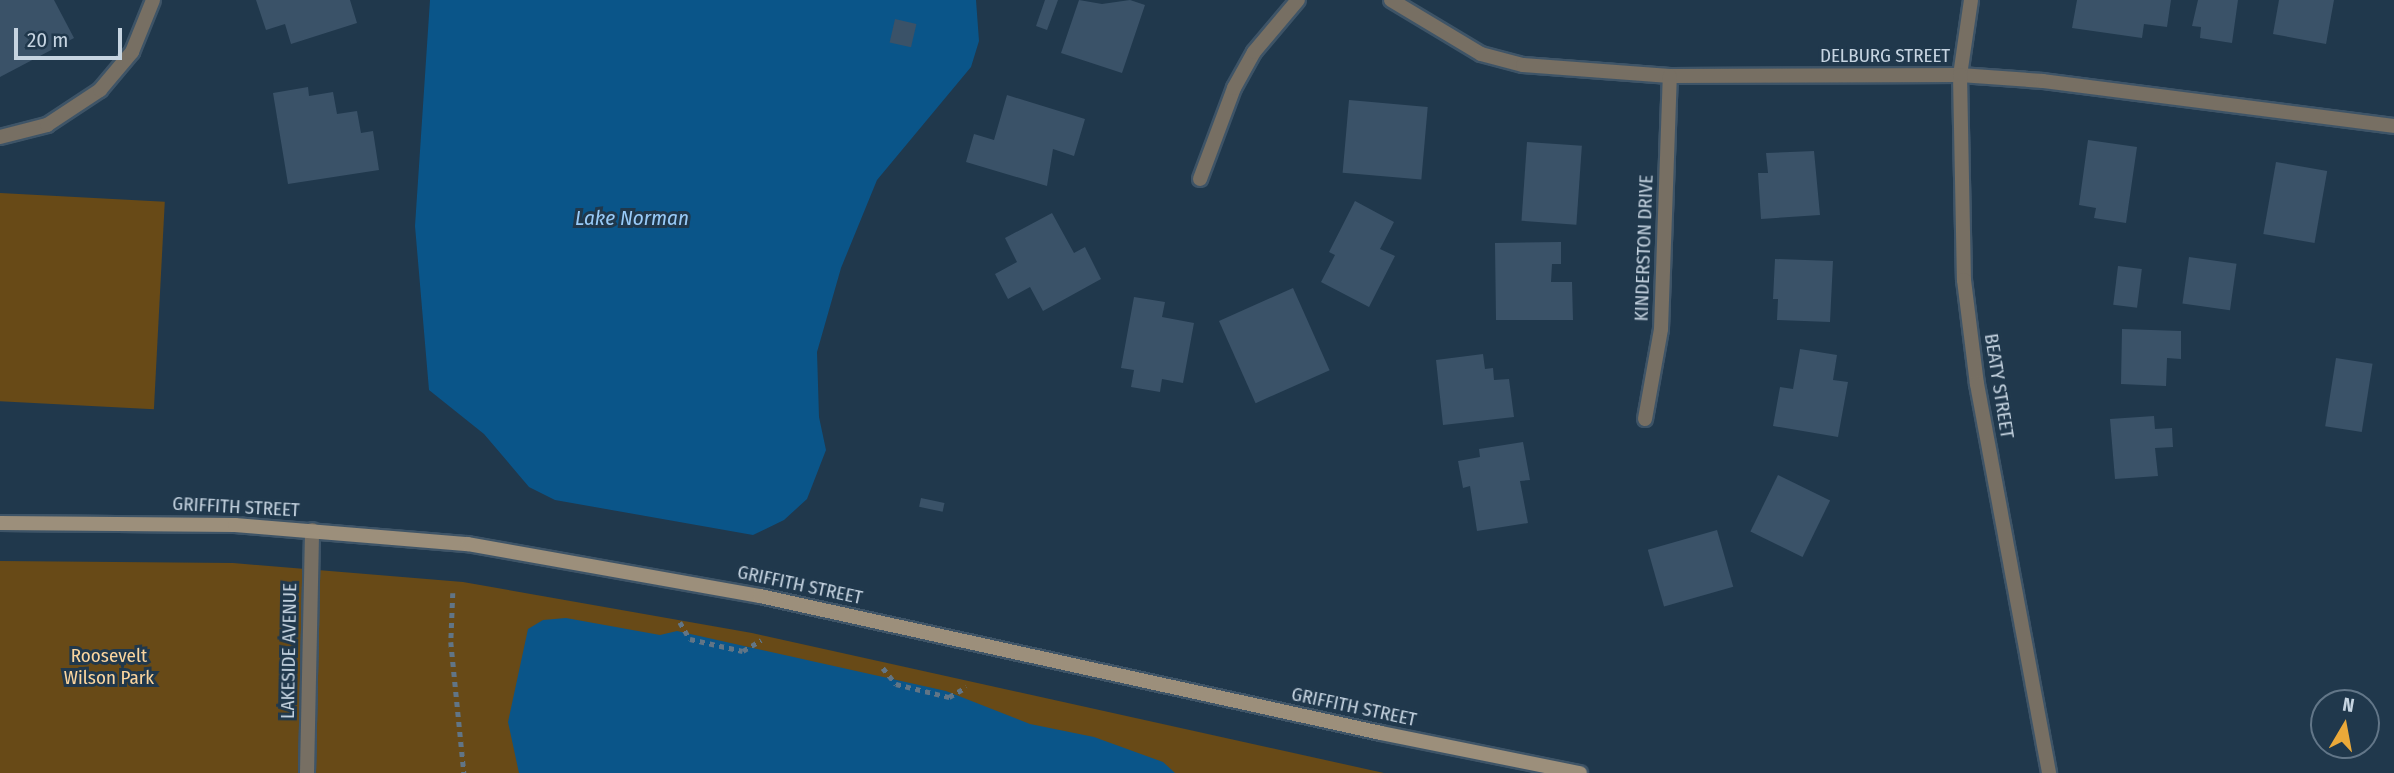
<!DOCTYPE html>
<html>
<head>
<meta charset="utf-8">
<style>
  body { margin:0 }
  #map { position:relative; width:2394px; height:773px; overflow:hidden; background:#20384c; font-family:"Fira Sans Condensed",sans-serif }
  div>[style] { position:absolute }
  [style*='--x'] { left:calc(var(--x)*1px); top:calc(var(--y)*1px); width:calc(var(--w)*1px); rotate:calc(var(--a)*1deg) }
  .green>* { inset:0; background:#684a17; transform-origin:0 0 }
  .water>* { inset:0; background:#0a5589 }
  .building>* { inset:0; background:#3a5268; transform-origin:0 0 }
  .path>* { height:4.5px; margin-top:-2.25px; transform-origin:0; background:repeating-linear-gradient(90deg,#617586 0 5px,transparent 0 10px) }
  .roads { filter:drop-shadow(2px 0 #3e5467) drop-shadow(-2px 0 #3e5467) drop-shadow(0 2px #3e5467) drop-shadow(0 -2px #3e5467) }
  .minor>* { height:14px; margin:-7px; padding:0 7px; transform-origin:7px; border-radius:7px; background:#776f63 }
  .tertiary>* { height:14px; margin:-7px; padding:0 7px; transform-origin:7px; border-radius:7px; background:#776f63 }
  .secondary>* { height:14px; margin:-7px; padding:0 7px; transform-origin:7px; border-radius:7px; background:#9c8f7b }
  span { translate:-50% -50%; white-space:nowrap; text-align:center; line-height:1.15; -webkit-text-stroke:6px #20384c; paint-order:stroke }
  .street-label { font-size:19px; color:#c6d4e1 }
  .park-label { font-size:19px; color:#fbd59e }
  .water-label { font-size:21px; color:#99cbf8; font-style:italic }
  .north { position:absolute; left:2310px; top:689px; width:70px; height:70px; box-sizing:border-box; background:#20384c; border:2px solid #627688; border-radius:50%; rotate:10deg; font-size:19px; font-weight:700; line-height:28px; text-align:center; color:#c6d4e1 }
  .north::after { content:''; display:block; margin:auto; width:24px; height:32px; background:#eba939; clip-path:polygon(50% 0,100% 100%,50% 72%,0 100%) }
  .scale { position:absolute; left:14px; top:28px; width:108px; height:32px; box-sizing:border-box; border:4px solid #c6d4e1; border-top:0; padding-left:9px; font-size:21px; line-height:24px; white-space:nowrap; color:#c6d4e1; -webkit-text-stroke:5px #20384c; paint-order:stroke }
</style>
</head>
<body>
<div id="map">
  <div class="green">
    <div style="left:0;top:193px;width:165px;height:208px;rotate:3deg"></div>
    <div style="clip-path:polygon(0 561px,233px 563px,463px 582px,752px 633px,1384px 773px,0 773px)"></div>
  </div>
  <div class="water">
    <div style="clip-path:polygon(430px 0,976px 0,979px 41px,971px 67px,877px 180px,841px 268px,817px 352px,819px 417px,826px 450px,807px 499px,784px 520px,753px 535px,555px 500px,529px 487px,484px 434px,429px 390px,415px 226px)"></div>
    <div style="clip-path:polygon(566px 618px,660px 635px,677px 631px,946px 691px,1030px 724px,1094px 737px,1163px 762px,1175px 773px,519px 773px,508px 722px,528px 629px,543px 620px)"></div>
  </div>
  <div class="building">
    <div style="clip-path:polygon(0 0,54px 0,74px 38px,0 77px)"></div>
    <div style="clip-path:polygon(256px 0,350px 0,357px 23px,291px 44px,285px 24px,266px 30px)"></div>
    <div style="clip-path:polygon(1045px 0,1058px 0,1047px 30px,1036px 26px)"></div>
    <div style="clip-path:polygon(1079px 0,1102px 4px,1130px 0,1145px 5px,1122px 73px,1061px 53px)"></div>
    <div style="clip-path:polygon(2077px 0,2171px 0,2167px 27px,2144px 24px,2142px 38px,2072px 28px)"></div>
    <div style="clip-path:polygon(2198px 0,2238px 0,2232px 43px,2200px 38px,2201px 27px,2192px 26px)"></div>
    <div style="clip-path:polygon(2279px 0,2334px 0,2326px 44px,2273px 34px)"></div>
    <div style="left:895px;top:19px;width:22px;height:24px;rotate:13deg"></div>
    <div style="clip-path:polygon(308px 87px,309px 96px,333px 92px,337px 114px,357px 111px,361px 133px,373px 131px,379px 170px,288px 184px,273px 93px)"></div>
    <div style="clip-path:polygon(1007px 95px,1085px 119px,1074px 156px,1053px 149px,1047px 186px,966px 162px,974px 134px,994px 140px)"></div>
    <div style="left:1349px;top:100px;width:79px;height:73px;rotate:5deg"></div>
    <div style="clip-path:polygon(2088px 140px,2137px 147px,2126px 223px,2094px 218px,2096px 208px,2079px 205px)"></div>
    <div style="left:1527px;top:142px;width:55px;height:79px;rotate:4deg"></div>
    <div style="clip-path:polygon(1814px 151px,1820px 215px,1761px 219px,1758px 173px,1768px 173px,1766px 153px)"></div>
    <div style="left:2276px;top:162px;width:52px;height:73px;rotate:10deg"></div>
    <div style="clip-path:polygon(1355px 201px,1394px 222px,1380px 249px,1395px 256px,1369px 307px,1321px 282px,1335px 255px,1329px 252px)"></div>
    <div style="clip-path:polygon(1052px 213px,1074px 253px,1085px 247px,1101px 279px,1043px 311px,1030px 287px,1008px 299px,995px 274px,1017px 262px,1005px 238px)"></div>
    <div style="clip-path:polygon(1561px 242px,1561px 264px,1552px 264px,1551px 282px,1572px 282px,1573px 320px,1496px 320px,1495px 243px)"></div>
    <div style="left:2189px;top:257px;width:48px;height:47px;rotate:8deg"></div>
    <div style="clip-path:polygon(1775px 259px,1833px 261px,1830px 322px,1777px 320px,1778px 299px,1773px 299px)"></div>
    <div style="left:2118px;top:266px;width:24px;height:39px;rotate:7deg"></div>
    <div style="left:1293px;top:288px;width:90px;height:81px;rotate:66deg"></div>
    <div style="clip-path:polygon(1134px 297px,1165px 302px,1162px 317px,1194px 323px,1183px 383px,1162px 379px,1160px 392px,1131px 387px,1134px 370px,1121px 368px)"></div>
    <div style="clip-path:polygon(2122px 329px,2181px 331px,2181px 359px,2167px 358px,2166px 386px,2121px 384px)"></div>
    <div style="clip-path:polygon(1800px 349px,1837px 355px,1833px 380px,1848px 382px,1838px 437px,1773px 426px,1780px 387px,1793px 389px)"></div>
    <div style="clip-path:polygon(1483px 354px,1485px 369px,1493px 368px,1494px 380px,1509px 379px,1514px 417px,1443px 425px,1436px 360px)"></div>
    <div style="left:2336px;top:358px;width:37px;height:69px;rotate:9deg"></div>
    <div style="clip-path:polygon(2154px 416px,2155px 429px,2172px 428px,2173px 447px,2155px 448px,2158px 476px,2115px 479px,2110px 419px)"></div>
    <div style="clip-path:polygon(1523px 442px,1530px 480px,1520px 481px,1528px 523px,1477px 531px,1470px 486px,1463px 488px,1458px 461px,1480px 457px,1479px 449px)"></div>
    <div style="left:1778px;top:475px;width:58px;height:63px;rotate:26deg"></div>
    <div style="left:921px;top:498px;width:24px;height:9px;rotate:12deg"></div>
    <div style="left:1717px;top:530px;width:59px;height:72px;rotate:74deg"></div>
  </div>
  <div class="path">
    <div style="--x:453;--y:593;--w:49;--a:92.3"></div>
    <div style="--x:451;--y:642;--w:132;--a:84.3"></div>
    <div style="--x:680;--y:622;--w:20;--a:60"></div>
    <div style="--x:690;--y:639;--w:54;--a:12.8"></div>
    <div style="--x:743;--y:651;--w:21;--a:-31"></div>
    <div style="--x:883;--y:668;--w:21;--a:51"></div>
    <div style="--x:896;--y:684;--w:55;--a:13.8"></div>
    <div style="--x:949;--y:697;--w:20;--a:-30"></div>
  </div>
  <div class="roads">
    <div class="minor">
      <div style="--x:1391;--y:0;--w:105;--a:31"></div>
      <div style="--x:1481;--y:54;--w:43;--a:14.7"></div>
      <div style="--x:1523;--y:65;--w:147;--a:4.3"></div>
      <div style="--x:1670;--y:76;--w:290;--a:-0.2"></div>
      <div style="--x:1960;--y:75;--w:83;--a:4.1"></div>
      <div style="--x:2043;--y:81;--w:354;--a:7.3"></div>
      <div style="--x:0;--y:137;--w:49;--a:-14.3"></div>
      <div style="--x:47;--y:125;--w:64;--a:-33.4"></div>
      <div style="--x:100;--y:90;--w:50;--a:-49.9"></div>
      <div style="--x:132;--y:52;--w:56;--a:-68"></div>
      <div style="--x:1200;--y:179;--w:97;--a:-69.5"></div>
      <div style="--x:1234;--y:88;--w:41;--a:-60.9"></div>
      <div style="--x:1254;--y:52;--w:68;--a:-49.8"></div>
      <div style="--x:1645;--y:419;--w:91;--a:-79.9"></div>
      <div style="--x:1661;--y:329;--w:253;--a:-88"></div>
      <div style="--x:307;--y:773;--w:243;--a:-88.8"></div>
    </div>
    <div class="tertiary">
      <div style="--x:1971;--y:0;--w:76;--a:98.3"></div>
      <div style="--x:1960;--y:75;--w:205;--a:88.9"></div>
      <div style="--x:1964;--y:280;--w:105;--a:82.9"></div>
      <div style="--x:1977;--y:384;--w:396;--a:79.5"></div>
    </div>
    <div class="secondary">
      <div style="--x:0;--y:523;--w:235;--a:0.5"></div>
      <div style="--x:235;--y:525;--w:234;--a:4.7"></div>
      <div style="--x:468;--y:544;--w:297;--a:10.1"></div>
      <div style="--x:760;--y:596;--w:636;--a:12.44"></div>
      <div style="--x:1381;--y:733;--w:203;--a:11.4"></div>
    </div>
  </div>
  <div class="street-label">
    <span style="left:1885px;top:56px">DELBURG STREET</span>
    <span style="left:1644px;top:248px;rotate:-88deg">KINDERSTON DRIVE</span>
    <span style="left:1999px;top:386px;rotate:81deg">BEATY STREET</span>
    <span style="left:236px;top:507px;rotate:3deg">GRIFFITH STREET</span>
    <span style="left:800px;top:585px;rotate:12deg">GRIFFITH STREET</span>
    <span style="left:289px;top:651px;rotate:-89deg">LAKESIDE AVENUE</span>
    <span style="left:1354px;top:707px;rotate:12deg">GRIFFITH STREET</span>
  </div>
  <div class="park-label">
    <span style="left:109px;top:667px">Roosevelt<br>Wilson Park</span>
  </div>
  <div class="water-label">
    <span style="left:632px;top:218px">Lake Norman</span>
  </div>
  <div class="north">N</div>
  <div class="scale">20 m</div>
</div>
</body>
</html>
